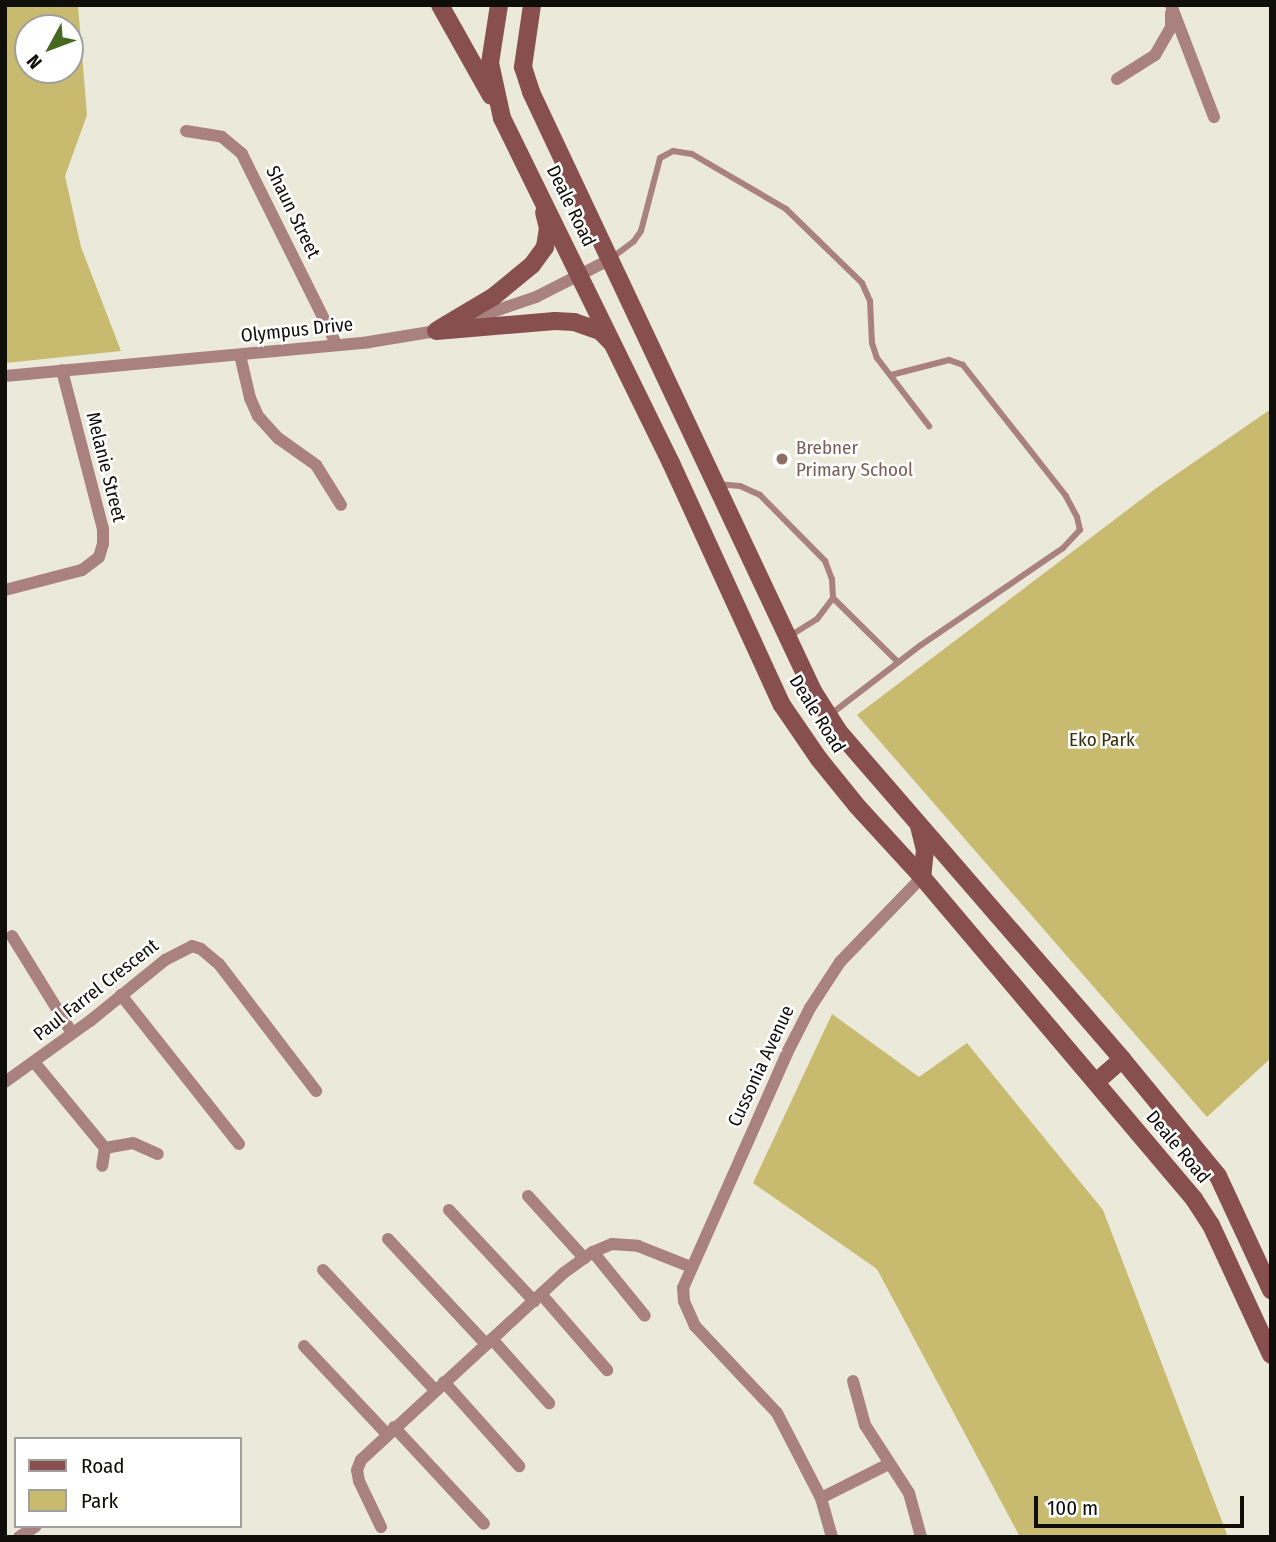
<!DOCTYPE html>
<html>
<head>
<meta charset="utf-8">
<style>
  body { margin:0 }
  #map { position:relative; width:1276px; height:1542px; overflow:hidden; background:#ebe9d9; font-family:"Fira Sans Condensed",sans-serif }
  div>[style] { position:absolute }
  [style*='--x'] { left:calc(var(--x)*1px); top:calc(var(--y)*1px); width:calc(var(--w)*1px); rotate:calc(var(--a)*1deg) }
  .green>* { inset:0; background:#c8ba6e }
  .lane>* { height:6px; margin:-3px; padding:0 3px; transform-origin:3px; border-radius:3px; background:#a9817f }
  .street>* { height:12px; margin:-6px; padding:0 6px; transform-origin:6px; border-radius:6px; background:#a9817f }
  .secondary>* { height:18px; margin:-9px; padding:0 9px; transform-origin:9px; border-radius:9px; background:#874f4e }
  .dots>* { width:19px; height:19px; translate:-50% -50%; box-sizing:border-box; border:4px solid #fff; border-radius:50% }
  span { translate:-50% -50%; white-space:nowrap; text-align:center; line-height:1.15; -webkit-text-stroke:5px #fff; paint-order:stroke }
  .street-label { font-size:19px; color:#0f0e09 }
  .education-label { font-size:19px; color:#785e54 }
  .left { translate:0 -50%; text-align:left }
  .park-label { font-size:19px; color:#362f07 }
  .frame { position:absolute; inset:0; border:7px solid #0f0e09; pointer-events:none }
  .legend { position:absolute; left:14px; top:1437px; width:228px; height:91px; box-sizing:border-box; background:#fff; border:2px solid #9f9f9d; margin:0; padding:9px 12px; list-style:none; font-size:21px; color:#0f0e09 }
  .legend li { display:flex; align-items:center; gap:14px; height:35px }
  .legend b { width:35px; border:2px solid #9f9f9d }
  .north { position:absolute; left:14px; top:14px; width:70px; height:70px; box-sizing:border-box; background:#fff; border:2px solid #9f9f9d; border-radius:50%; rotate:229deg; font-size:19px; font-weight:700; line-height:28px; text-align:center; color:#0f0e09 }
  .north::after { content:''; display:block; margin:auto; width:24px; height:32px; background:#47681f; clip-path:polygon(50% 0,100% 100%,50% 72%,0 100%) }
  .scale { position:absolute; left:1034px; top:1496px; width:210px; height:32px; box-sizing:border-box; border:4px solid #0f0e09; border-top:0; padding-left:9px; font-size:21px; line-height:24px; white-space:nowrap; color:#0f0e09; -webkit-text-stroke:5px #fff; paint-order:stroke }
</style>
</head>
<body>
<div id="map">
  <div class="green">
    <div style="clip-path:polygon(evenodd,5px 5px,78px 5px,87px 115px,65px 176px,81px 247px,121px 351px,5px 363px,5px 5px,28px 28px,70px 28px,70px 70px,28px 70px,28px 28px)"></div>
    <div style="clip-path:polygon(1271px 409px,1271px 1058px,1207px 1117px,857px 715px,1155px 489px)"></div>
    <div style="clip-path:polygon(832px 1014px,919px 1077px,967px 1043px,1103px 1210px,1228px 1537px,1020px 1537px,877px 1269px,753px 1183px)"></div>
  </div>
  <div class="lane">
    <div style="--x:613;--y:257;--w:26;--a:-37"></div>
    <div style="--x:634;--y:241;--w:12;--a:-55"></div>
    <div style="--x:641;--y:231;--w:75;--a:-75.4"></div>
    <div style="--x:660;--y:158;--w:15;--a:-28"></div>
    <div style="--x:673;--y:151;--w:19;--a:9"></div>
    <div style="--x:692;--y:154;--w:109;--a:30.3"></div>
    <div style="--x:786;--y:209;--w:106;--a:44.2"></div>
    <div style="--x:862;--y:283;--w:20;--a:66"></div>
    <div style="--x:870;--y:301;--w:42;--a:87.3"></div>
    <div style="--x:872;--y:343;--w:16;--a:72"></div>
    <div style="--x:877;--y:358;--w:86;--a:52.6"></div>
    <div style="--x:717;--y:484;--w:23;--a:5"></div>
    <div style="--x:740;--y:486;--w:22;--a:24"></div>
    <div style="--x:760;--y:495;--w:93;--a:45.4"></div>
    <div style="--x:825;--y:561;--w:19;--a:69"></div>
    <div style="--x:832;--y:579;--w:19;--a:87"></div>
    <div style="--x:833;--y:598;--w:26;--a:127"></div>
    <div style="--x:817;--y:619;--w:32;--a:148"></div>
    <div style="--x:833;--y:598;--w:91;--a:44.6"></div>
    <div style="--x:831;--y:714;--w:113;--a:-37.5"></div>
    <div style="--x:921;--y:645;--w:172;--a:-34.3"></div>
    <div style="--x:1063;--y:548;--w:25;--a:-47"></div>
    <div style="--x:1080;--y:530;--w:13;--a:-103"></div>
    <div style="--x:1077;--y:517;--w:24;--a:-118"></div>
    <div style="--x:1066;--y:496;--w:167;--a:-128.2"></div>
    <div style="--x:963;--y:365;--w:15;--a:-160"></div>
    <div style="--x:949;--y:360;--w:60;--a:165.5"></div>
  </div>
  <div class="street">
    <div style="--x:1171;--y:5;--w:120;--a:69"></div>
    <div style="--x:1117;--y:79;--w:45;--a:-32.3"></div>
    <div style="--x:1155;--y:55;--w:32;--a:-60"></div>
    <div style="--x:1171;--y:27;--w:14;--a:-90"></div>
    <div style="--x:186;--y:131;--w:36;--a:9"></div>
    <div style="--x:222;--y:137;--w:26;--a:40"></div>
    <div style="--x:242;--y:154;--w:213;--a:63.6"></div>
    <div style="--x:240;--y:355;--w:44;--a:76.9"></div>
    <div style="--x:250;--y:398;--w:20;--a:66"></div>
    <div style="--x:258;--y:416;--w:30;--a:48"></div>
    <div style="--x:278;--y:438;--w:47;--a:35.4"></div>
    <div style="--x:316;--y:465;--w:47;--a:58"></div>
    <div style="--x:5;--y:376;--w:366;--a:-5.3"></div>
    <div style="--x:369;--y:342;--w:68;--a:-9.3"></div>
    <div style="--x:436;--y:331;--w:106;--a:-18.8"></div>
    <div style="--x:536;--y:297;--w:84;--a:-26.9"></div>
    <div style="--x:5;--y:590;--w:80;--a:-14.6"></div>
    <div style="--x:82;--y:570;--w:21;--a:-37"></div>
    <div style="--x:99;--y:557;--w:14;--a:-73"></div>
    <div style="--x:103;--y:544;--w:15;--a:-90"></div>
    <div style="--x:103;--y:529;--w:164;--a:-104.5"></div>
    <div style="--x:12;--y:936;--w:114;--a:58.3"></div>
    <div style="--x:121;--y:995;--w:190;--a:51.6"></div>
    <div style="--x:34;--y:1062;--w:112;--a:50.5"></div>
    <div style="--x:105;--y:1148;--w:18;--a:99"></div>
    <div style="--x:5;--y:1082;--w:105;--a:-35.7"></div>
    <div style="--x:90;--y:1021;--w:97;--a:-39.1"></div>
    <div style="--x:165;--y:960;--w:30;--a:-27"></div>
    <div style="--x:192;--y:946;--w:9;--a:18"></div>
    <div style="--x:201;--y:949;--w:23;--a:40"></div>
    <div style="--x:219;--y:964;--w:160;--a:52.6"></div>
    <div style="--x:105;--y:1148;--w:28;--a:-10"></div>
    <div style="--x:133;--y:1143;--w:27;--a:24"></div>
    <div style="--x:528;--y:1196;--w:84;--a:47.9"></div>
    <div style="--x:449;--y:1210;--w:125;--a:47"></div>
    <div style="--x:388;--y:1239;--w:144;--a:47"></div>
    <div style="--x:593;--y:1252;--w:82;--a:50.9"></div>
    <div style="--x:323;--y:1270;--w:164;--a:47"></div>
    <div style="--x:541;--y:1294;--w:101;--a:49"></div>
    <div style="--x:492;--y:1339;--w:86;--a:48.3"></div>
    <div style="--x:304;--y:1346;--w:121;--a:46.7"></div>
    <div style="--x:853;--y:1381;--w:46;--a:74.7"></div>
    <div style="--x:865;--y:1425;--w:81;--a:57.1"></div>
    <div style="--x:909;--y:1493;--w:46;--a:74.7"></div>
    <div style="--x:444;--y:1382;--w:113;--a:48.2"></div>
    <div style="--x:394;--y:1427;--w:132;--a:47.1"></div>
    <div style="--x:821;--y:1498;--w:76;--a:-26.6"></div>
    <div style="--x:381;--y:1527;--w:51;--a:-115.6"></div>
    <div style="--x:359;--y:1481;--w:11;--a:-100"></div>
    <div style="--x:357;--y:1470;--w:11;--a:-68"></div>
    <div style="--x:361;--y:1460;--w:277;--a:-42.7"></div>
    <div style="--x:565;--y:1272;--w:34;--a:-36"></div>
    <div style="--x:593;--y:1252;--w:21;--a:-23"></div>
    <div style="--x:612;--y:1244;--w:26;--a:4"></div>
    <div style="--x:638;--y:1246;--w:57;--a:21.6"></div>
    <div style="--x:19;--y:1537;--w:20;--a:-33"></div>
    <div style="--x:832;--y:1537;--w:41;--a:-105.8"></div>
    <div style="--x:821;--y:1498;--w:96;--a:-117.4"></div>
    <div style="--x:777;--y:1413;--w:120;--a:-133.3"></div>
    <div style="--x:695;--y:1326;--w:27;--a:-114"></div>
    <div style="--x:684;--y:1301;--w:13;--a:-94"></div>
    <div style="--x:683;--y:1288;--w:257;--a:-66.1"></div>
    <div style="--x:787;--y:1053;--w:51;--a:-62.9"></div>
    <div style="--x:810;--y:1008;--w:55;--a:-56.9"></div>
    <div style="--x:840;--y:962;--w:118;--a:-46"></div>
  </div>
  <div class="secondary">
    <div style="--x:440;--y:5;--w:104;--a:60.7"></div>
    <div style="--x:499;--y:5;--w:59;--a:98.8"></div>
    <div style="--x:490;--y:63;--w:56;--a:77.7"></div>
    <div style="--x:502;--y:118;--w:384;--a:63.9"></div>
    <div style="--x:671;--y:463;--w:266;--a:65.4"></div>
    <div style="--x:782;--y:705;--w:65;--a:55.6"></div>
    <div style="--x:819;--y:759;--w:60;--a:51"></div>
    <div style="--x:857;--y:806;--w:96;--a:47.5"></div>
    <div style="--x:922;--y:877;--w:422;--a:49.8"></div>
    <div style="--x:1194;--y:1199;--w:31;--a:57"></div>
    <div style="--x:1211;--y:1225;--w:143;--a:65.2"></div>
    <div style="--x:532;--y:5;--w:63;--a:98.3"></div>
    <div style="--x:523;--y:67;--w:26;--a:72"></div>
    <div style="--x:531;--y:92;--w:662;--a:64.79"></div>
    <div style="--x:813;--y:691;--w:49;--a:57.6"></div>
    <div style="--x:839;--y:732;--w:432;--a:49.1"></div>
    <div style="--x:1122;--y:1059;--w:151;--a:50.6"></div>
    <div style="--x:1218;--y:1176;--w:126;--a:65.1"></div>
    <div style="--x:439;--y:329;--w:63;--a:-30.7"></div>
    <div style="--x:493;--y:297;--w:50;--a:-39.4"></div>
    <div style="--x:532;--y:265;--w:22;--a:-54"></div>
    <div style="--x:545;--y:247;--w:19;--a:-81"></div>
    <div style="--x:548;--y:228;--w:16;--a:-104"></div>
    <div style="--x:436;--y:331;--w:119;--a:-4.8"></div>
    <div style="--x:555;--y:321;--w:19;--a:3"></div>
    <div style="--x:574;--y:322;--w:28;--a:19"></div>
    <div style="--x:600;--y:331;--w:16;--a:45"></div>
    <div style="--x:919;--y:826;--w:25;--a:76"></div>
    <div style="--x:925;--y:850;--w:27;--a:96"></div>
    <div style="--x:1096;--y:1082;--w:35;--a:-41"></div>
  </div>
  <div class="dots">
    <div style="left:782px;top:459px;background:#8d6e63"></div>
  </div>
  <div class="street-label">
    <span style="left:571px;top:206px;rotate:64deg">Deale Road</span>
    <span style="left:293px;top:212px;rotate:64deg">Shaun Street</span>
    <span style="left:297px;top:330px;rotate:-6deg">Olympus Drive</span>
    <span style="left:106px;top:467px;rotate:76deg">Melanie Street</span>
    <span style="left:817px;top:714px;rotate:58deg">Deale Road</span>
    <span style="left:96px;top:990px;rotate:-38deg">Paul Farrel Crescent</span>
    <span style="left:761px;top:1066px;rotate:-65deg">Cussonia Avenue</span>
    <span style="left:1178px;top:1147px;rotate:50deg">Deale Road</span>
  </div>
  <div class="education-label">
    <span class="left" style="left:796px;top:459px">Brebner<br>Primary School</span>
  </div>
  <div class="park-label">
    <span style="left:1102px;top:740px">Eko Park</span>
  </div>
  <div class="frame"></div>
  <ul class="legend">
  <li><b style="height:9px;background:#874f4e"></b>Road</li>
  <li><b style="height:19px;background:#c8ba6e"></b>Park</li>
  </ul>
  <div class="north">N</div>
  <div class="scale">100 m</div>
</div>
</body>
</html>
